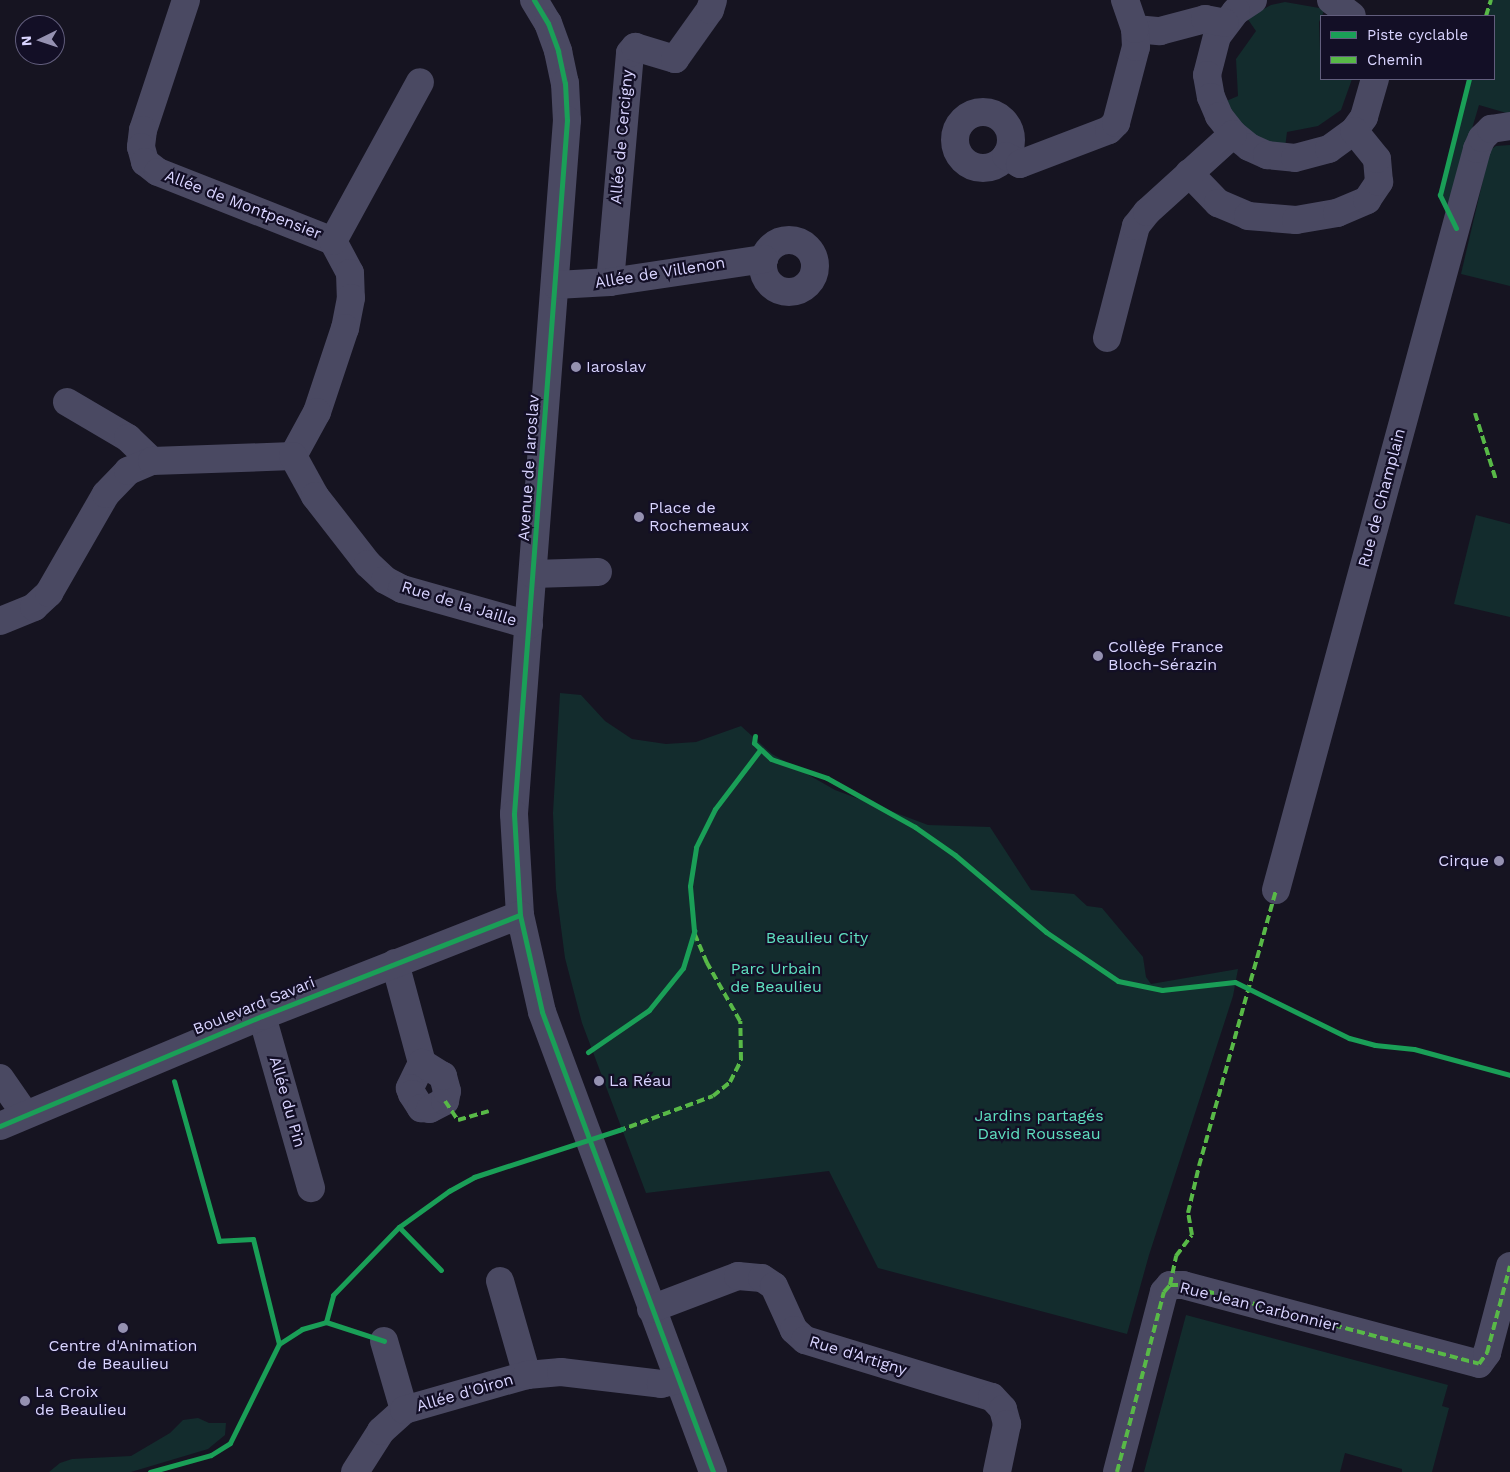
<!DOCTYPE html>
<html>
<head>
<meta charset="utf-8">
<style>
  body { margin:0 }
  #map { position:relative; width:1510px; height:1472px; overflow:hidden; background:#161421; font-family:"Work Sans",sans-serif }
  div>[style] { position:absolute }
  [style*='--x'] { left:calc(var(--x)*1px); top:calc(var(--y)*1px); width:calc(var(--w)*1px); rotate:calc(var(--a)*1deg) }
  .green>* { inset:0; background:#132c2d }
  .minor>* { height:28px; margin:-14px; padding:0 14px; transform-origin:14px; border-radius:14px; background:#4a4962 }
  .minor>.ring { margin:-14px; padding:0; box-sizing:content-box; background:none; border:28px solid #4a4962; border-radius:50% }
  .quiet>* { height:4px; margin-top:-2px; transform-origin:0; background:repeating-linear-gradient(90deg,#58b947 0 8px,transparent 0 12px) }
  .cycleway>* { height:5px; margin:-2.5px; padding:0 2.5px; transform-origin:2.5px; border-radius:2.5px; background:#1a9f57 }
  .dots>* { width:14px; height:14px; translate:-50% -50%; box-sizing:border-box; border:2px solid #130f26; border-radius:50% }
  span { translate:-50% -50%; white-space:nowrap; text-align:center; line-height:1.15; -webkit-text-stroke:4.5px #130f26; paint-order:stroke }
  .street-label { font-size:16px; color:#d9d4ff }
  .poi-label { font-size:16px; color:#d9d4ff }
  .left { translate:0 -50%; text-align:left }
  .right { translate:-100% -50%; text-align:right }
  .park-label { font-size:16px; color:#5fe0c0 }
  .legend { position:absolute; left:1320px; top:15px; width:175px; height:65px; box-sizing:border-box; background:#130f26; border:1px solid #625e7d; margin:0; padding:6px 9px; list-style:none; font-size:15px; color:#d9d4ff }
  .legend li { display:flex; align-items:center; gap:10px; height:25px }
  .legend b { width:25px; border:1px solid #625e7d }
  .north { position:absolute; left:15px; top:15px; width:50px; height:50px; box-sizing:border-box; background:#130f26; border:1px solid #625e7d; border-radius:50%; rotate:266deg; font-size:14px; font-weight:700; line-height:20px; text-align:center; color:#d9d4ff }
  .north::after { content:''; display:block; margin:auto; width:18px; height:22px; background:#9591b1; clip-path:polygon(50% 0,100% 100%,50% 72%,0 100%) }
</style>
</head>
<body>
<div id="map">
  <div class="green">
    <div style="clip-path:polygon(1491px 0,1510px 0,1510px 114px,1479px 105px,1447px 213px,1441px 200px,1441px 188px,1469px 79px,1494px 79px,1494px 16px,1486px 16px)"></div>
    <div style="clip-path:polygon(1285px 2px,1325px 9px,1319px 22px,1321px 79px,1352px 79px,1341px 110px,1318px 126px,1287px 132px,1285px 148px,1249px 134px,1224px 102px,1238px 96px,1236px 59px,1256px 31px,1247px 18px,1271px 5px)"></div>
    <div style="clip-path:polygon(1510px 145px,1510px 286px,1461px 274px,1490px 150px,1496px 146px)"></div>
    <div style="clip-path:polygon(1476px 515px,1510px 524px,1510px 617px,1454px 604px)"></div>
    <div style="clip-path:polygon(560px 693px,581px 695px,605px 721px,632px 739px,666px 744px,696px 742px,741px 726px,772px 754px,835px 790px,928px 825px,990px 827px,1031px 890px,1074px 894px,1087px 906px,1102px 908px,1143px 957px,1146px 977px,1151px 984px,1238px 969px,1233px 996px,1149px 1255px,1127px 1334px,878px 1268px,829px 1171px,646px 1193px,582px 1023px,565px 958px,556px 889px,553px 813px)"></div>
    <div style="clip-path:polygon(1186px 1315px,1448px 1385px,1442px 1406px,1449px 1408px,1432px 1472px,1402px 1472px,1402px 1469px,1345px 1453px,1340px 1472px,1144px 1472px)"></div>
    <div style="clip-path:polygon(198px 1418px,209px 1423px,226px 1423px,225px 1435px,208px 1449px,131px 1472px,49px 1472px,60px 1463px,72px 1459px,131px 1456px,170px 1433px,183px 1420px)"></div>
  </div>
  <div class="minor">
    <div style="--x:186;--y:0;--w:137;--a:108.3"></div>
    <div style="--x:143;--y:130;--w:17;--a:97"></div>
    <div style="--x:141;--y:147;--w:16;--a:75"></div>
    <div style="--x:145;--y:162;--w:16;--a:38"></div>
    <div style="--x:158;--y:172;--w:188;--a:21.5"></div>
    <div style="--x:333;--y:241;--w:36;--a:62"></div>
    <div style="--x:350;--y:273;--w:25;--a:88"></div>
    <div style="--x:351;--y:298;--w:31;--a:101"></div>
    <div style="--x:345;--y:328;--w:89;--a:108.4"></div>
    <div style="--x:317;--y:412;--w:50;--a:118.6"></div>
    <div style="--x:534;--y:0;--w:27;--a:59"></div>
    <div style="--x:548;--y:23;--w:30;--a:70"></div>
    <div style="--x:558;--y:51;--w:33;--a:78"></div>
    <div style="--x:565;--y:83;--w:37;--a:87"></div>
    <div style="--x:567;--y:120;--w:696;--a:94.37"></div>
    <div style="--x:514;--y:814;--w:101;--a:86.6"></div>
    <div style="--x:520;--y:915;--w:99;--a:77.2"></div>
    <div style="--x:542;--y:1012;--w:491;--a:69.6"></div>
    <div style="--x:1253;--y:0;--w:20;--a:147"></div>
    <div style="--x:1236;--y:11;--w:31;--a:127"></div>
    <div style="--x:1217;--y:36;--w:40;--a:104.4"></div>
    <div style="--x:1207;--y:75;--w:22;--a:80"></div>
    <div style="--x:1211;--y:97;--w:21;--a:67"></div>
    <div style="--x:1219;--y:116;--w:23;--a:52"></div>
    <div style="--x:1233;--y:134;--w:21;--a:39"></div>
    <div style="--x:1249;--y:147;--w:20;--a:24"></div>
    <div style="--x:1267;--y:155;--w:28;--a:6"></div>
    <div style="--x:1295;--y:158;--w:35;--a:-15"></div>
    <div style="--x:1329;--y:149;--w:31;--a:-36"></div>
    <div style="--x:1354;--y:131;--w:17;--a:-54"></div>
    <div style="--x:1364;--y:117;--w:40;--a:-74"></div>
    <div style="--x:1331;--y:0;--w:26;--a:37"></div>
    <div style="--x:1135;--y:29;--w:25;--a:5"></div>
    <div style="--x:1160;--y:31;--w:47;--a:-14.9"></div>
    <div style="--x:1205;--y:19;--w:20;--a:11"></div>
    <div class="ring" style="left:955px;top:112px;width:28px;height:28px"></div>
    <div style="--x:1006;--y:156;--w:16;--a:30"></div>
    <div style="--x:1020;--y:164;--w:95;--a:-20.9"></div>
    <div style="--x:1109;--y:130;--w:10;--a:-45"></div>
    <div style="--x:1116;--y:123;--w:79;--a:-75.3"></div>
    <div style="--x:1136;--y:47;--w:18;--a:-93"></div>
    <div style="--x:1135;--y:29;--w:31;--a:-109"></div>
    <div style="--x:1189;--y:173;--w:42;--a:46"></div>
    <div style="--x:1218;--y:203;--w:33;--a:23"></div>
    <div style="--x:1248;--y:216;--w:48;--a:4.8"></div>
    <div style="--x:1296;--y:220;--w:42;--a:-9.7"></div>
    <div style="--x:1337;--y:213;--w:33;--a:-23"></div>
    <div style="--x:1367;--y:200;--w:22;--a:-56"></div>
    <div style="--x:1379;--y:182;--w:23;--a:-95"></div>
    <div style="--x:1377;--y:159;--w:36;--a:-129"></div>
    <div class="ring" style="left:763px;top:240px;width:24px;height:24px"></div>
    <div style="--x:333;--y:241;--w:181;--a:-61.3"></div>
    <div style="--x:610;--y:282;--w:230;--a:-85"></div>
    <div style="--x:630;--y:53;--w:8;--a:-50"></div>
    <div style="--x:635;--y:47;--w:42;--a:16.7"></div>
    <div style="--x:675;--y:59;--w:60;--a:-54.5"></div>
    <div style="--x:710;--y:10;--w:10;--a:-73"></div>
    <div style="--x:556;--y:285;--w:54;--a:-3.2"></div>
    <div style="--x:610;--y:282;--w:156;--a:-8.5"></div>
    <div style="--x:1107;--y:338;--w:116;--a:-75.5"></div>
    <div style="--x:1136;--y:226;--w:18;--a:-52"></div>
    <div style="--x:1147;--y:212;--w:116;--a:-42.2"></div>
    <div style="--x:67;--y:402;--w:71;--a:30.5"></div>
    <div style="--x:128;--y:438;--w:33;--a:44"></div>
    <div style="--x:533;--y:574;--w:65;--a:-1.8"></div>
    <div style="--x:0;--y:621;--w:37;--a:-22"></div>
    <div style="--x:34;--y:607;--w:21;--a:-43"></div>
    <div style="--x:49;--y:593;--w:114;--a:-60.1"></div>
    <div style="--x:106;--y:494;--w:32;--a:-46"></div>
    <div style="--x:128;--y:471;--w:26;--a:-23"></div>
    <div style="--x:152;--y:461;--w:141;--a:-2"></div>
    <div style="--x:293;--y:456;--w:46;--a:61.2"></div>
    <div style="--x:315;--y:496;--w:86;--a:52.1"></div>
    <div style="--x:368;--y:564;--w:23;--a:43"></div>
    <div style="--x:385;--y:580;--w:19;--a:28"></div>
    <div style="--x:402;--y:589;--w:132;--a:15.8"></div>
    <div style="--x:1276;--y:890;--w:768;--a:-74.82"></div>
    <div style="--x:1477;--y:149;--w:12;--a:-66"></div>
    <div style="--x:1482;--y:138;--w:13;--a:-45"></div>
    <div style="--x:1491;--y:129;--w:19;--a:-9"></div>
    <div style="--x:395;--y:963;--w:104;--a:74.9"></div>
    <div style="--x:422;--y:1063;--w:28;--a:116"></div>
    <div style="--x:410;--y:1088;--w:6;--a:72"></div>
    <div style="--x:412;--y:1094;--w:17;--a:57"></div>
    <div style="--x:421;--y:1108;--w:9;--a:6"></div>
    <div style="--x:430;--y:1109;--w:17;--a:-28"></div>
    <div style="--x:445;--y:1101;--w:10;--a:-79"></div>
    <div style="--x:447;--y:1091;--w:16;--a:-105"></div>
    <div style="--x:443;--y:1076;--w:25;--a:-148"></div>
    <div style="--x:262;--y:1016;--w:179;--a:74.1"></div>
    <div style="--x:0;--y:1078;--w:44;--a:55.2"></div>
    <div style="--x:0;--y:1126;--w:284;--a:-22.8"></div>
    <div style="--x:262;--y:1016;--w:277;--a:-21.4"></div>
    <div style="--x:500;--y:1281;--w:98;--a:74"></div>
    <div style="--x:651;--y:1309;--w:93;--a:-20.8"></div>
    <div style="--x:738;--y:1276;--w:24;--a:5"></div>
    <div style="--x:762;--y:1278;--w:14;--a:34"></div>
    <div style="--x:774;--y:1286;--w:48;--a:65.6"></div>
    <div style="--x:794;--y:1330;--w:15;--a:42"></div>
    <div style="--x:805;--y:1340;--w:195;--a:17"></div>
    <div style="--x:992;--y:1397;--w:16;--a:47"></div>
    <div style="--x:1003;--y:1409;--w:16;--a:75"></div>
    <div style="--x:1007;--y:1424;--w:49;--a:101.8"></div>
    <div style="--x:384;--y:1341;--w:72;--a:73.8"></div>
    <div style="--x:355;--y:1472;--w:49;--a:-57.6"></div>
    <div style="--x:381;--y:1431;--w:31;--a:-42"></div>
    <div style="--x:404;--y:1410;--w:128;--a:-15.9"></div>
    <div style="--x:527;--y:1375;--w:34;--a:-5"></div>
    <div style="--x:561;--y:1372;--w:101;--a:6.8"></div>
    <div style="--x:661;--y:1384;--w:16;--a:-14"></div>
    <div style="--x:1117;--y:1472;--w:186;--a:-75.4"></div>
    <div style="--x:1164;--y:1292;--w:9;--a:-49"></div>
    <div style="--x:1170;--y:1285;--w:13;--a:0"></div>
    <div style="--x:1183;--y:1285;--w:306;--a:14.9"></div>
    <div style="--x:1479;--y:1364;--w:14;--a:-54"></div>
    <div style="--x:1487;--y:1353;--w:90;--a:-75.2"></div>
  </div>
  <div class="quiet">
    <div style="--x:1486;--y:16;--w:17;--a:-73"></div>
    <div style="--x:1475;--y:413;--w:70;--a:72.6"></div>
    <div style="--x:445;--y:1101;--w:23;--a:56"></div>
    <div style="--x:458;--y:1120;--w:32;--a:-16"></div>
    <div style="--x:618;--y:1131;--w:101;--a:-20.2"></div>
    <div style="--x:713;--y:1096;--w:22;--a:-39"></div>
    <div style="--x:730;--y:1082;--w:25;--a:-63"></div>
    <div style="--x:741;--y:1060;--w:39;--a:-91"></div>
    <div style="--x:740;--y:1021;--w:67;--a:-119.6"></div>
    <div style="--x:707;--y:963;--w:34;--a:-113"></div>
    <div style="--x:1170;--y:1285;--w:30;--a:-78"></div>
    <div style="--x:1176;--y:1256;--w:26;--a:-53"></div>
    <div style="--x:1192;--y:1235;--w:22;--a:-100"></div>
    <div style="--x:1188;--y:1213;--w:48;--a:-76.8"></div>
    <div style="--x:1199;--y:1166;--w:287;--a:-74.4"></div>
    <div style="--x:1117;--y:1472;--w:186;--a:-75.4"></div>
    <div style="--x:1164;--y:1292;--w:9;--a:-49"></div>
    <div style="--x:1170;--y:1285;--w:13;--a:0"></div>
    <div style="--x:1183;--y:1285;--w:306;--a:14.9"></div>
    <div style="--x:1479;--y:1364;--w:14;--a:-54"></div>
    <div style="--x:1487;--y:1353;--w:90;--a:-75.2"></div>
  </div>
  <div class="cycleway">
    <div style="--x:534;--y:0;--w:27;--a:59"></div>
    <div style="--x:548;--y:23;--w:30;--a:70"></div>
    <div style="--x:558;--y:51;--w:33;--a:78"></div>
    <div style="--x:565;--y:83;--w:37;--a:87"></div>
    <div style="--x:567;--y:120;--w:696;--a:94.37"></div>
    <div style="--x:514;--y:814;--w:101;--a:86.6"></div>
    <div style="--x:520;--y:915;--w:99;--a:77.2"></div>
    <div style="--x:542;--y:1012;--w:491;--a:69.6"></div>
    <div style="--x:1456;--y:228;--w:37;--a:-116"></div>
    <div style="--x:1440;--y:195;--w:120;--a:-76"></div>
    <div style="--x:755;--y:736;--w:7;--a:98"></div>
    <div style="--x:754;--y:743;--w:23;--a:43"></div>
    <div style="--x:771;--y:759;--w:59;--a:18.7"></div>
    <div style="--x:827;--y:778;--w:101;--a:29.1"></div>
    <div style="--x:915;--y:827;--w:49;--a:35"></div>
    <div style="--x:955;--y:855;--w:119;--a:40.2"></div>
    <div style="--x:1046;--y:932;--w:87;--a:34.2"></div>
    <div style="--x:1118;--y:981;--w:45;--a:11.6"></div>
    <div style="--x:1162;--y:990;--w:73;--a:-6.3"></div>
    <div style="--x:1235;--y:982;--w:127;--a:26.2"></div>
    <div style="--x:1349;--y:1038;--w:27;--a:15"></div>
    <div style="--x:1375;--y:1045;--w:39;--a:6"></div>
    <div style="--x:1414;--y:1049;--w:99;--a:15.2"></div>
    <div style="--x:588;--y:1052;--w:74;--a:-34.5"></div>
    <div style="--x:649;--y:1010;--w:54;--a:-51"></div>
    <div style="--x:683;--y:968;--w:39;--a:-73"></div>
    <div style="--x:694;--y:931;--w:45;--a:-95.1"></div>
    <div style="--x:690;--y:886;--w:39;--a:-81"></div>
    <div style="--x:696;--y:847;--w:42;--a:-63.4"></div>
    <div style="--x:715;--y:809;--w:74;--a:-52.7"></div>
    <div style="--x:0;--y:1126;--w:284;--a:-22.8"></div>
    <div style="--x:262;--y:1016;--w:277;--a:-21.4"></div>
    <div style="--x:399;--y:1227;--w:62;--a:-35.8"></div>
    <div style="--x:449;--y:1191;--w:29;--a:-29"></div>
    <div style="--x:474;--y:1177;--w:156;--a:-18"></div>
    <div style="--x:326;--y:1322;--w:28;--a:-75"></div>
    <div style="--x:333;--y:1295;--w:95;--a:-45.9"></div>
    <div style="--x:399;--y:1227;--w:60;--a:45.7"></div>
    <div style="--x:279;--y:1344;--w:27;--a:-33"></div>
    <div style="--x:302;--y:1329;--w:25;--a:-16"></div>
    <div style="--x:326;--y:1322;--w:61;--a:18.1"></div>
    <div style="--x:150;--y:1472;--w:63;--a:-15.6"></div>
    <div style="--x:211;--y:1455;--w:22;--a:-32"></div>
    <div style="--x:230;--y:1443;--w:110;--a:-63.7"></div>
    <div style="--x:279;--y:1344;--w:108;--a:-103.9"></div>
    <div style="--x:253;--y:1239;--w:34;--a:177"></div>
    <div style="--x:219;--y:1241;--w:166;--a:-105.7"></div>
  </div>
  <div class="dots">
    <div style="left:576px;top:367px;background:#9591b1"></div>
    <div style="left:639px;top:517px;background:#9591b1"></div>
    <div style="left:1098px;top:656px;background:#9591b1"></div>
    <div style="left:1499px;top:861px;background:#9591b1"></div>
    <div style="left:599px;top:1081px;background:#9591b1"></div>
    <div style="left:123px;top:1328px;background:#9591b1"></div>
    <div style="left:25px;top:1401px;background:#9591b1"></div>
  </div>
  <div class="street-label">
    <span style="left:622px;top:137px;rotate:-85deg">Allée de Cercigny</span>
    <span style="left:243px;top:205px;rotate:21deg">Allée de Montpensier</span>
    <span style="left:660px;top:273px;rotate:-9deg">Allée de Villenon</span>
    <span style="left:529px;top:468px;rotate:-86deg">Avenue de Iaroslav</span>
    <span style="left:1382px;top:498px;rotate:-75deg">Rue de Champlain</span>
    <span style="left:459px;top:604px;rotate:17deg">Rue de la Jaille</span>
    <span style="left:254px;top:1006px;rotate:-22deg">Boulevard Savari</span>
    <span style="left:287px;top:1102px;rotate:74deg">Allée du Pin</span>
    <span style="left:1259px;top:1307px;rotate:14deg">Rue Jean Carbonnier</span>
    <span style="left:858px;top:1356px;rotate:17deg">Rue d'Artigny</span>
    <span style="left:465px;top:1393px;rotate:-16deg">Allée d'Oiron</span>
  </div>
  <div class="poi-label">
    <span class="left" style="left:586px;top:367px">Iaroslav</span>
    <span class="left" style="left:649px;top:517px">Place de<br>Rochemeaux</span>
    <span class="left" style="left:1108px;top:656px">Collège France<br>Bloch-Sérazin</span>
    <span class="right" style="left:1489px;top:861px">Cirque</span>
    <span class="left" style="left:609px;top:1081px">La Réau</span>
    <span style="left:123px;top:1355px">Centre d'Animation<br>de Beaulieu</span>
    <span class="left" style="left:35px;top:1401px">La Croix<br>de Beaulieu</span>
  </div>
  <div class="park-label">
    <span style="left:817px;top:938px">Beaulieu City</span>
    <span style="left:776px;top:978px">Parc Urbain<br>de Beaulieu</span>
    <span style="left:1039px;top:1125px">Jardins partagés<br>David Rousseau</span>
  </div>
  <ul class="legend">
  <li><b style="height:6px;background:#1a9f57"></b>Piste cyclable</li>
  <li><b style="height:6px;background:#58b947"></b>Chemin</li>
  </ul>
  <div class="north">N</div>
</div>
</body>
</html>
